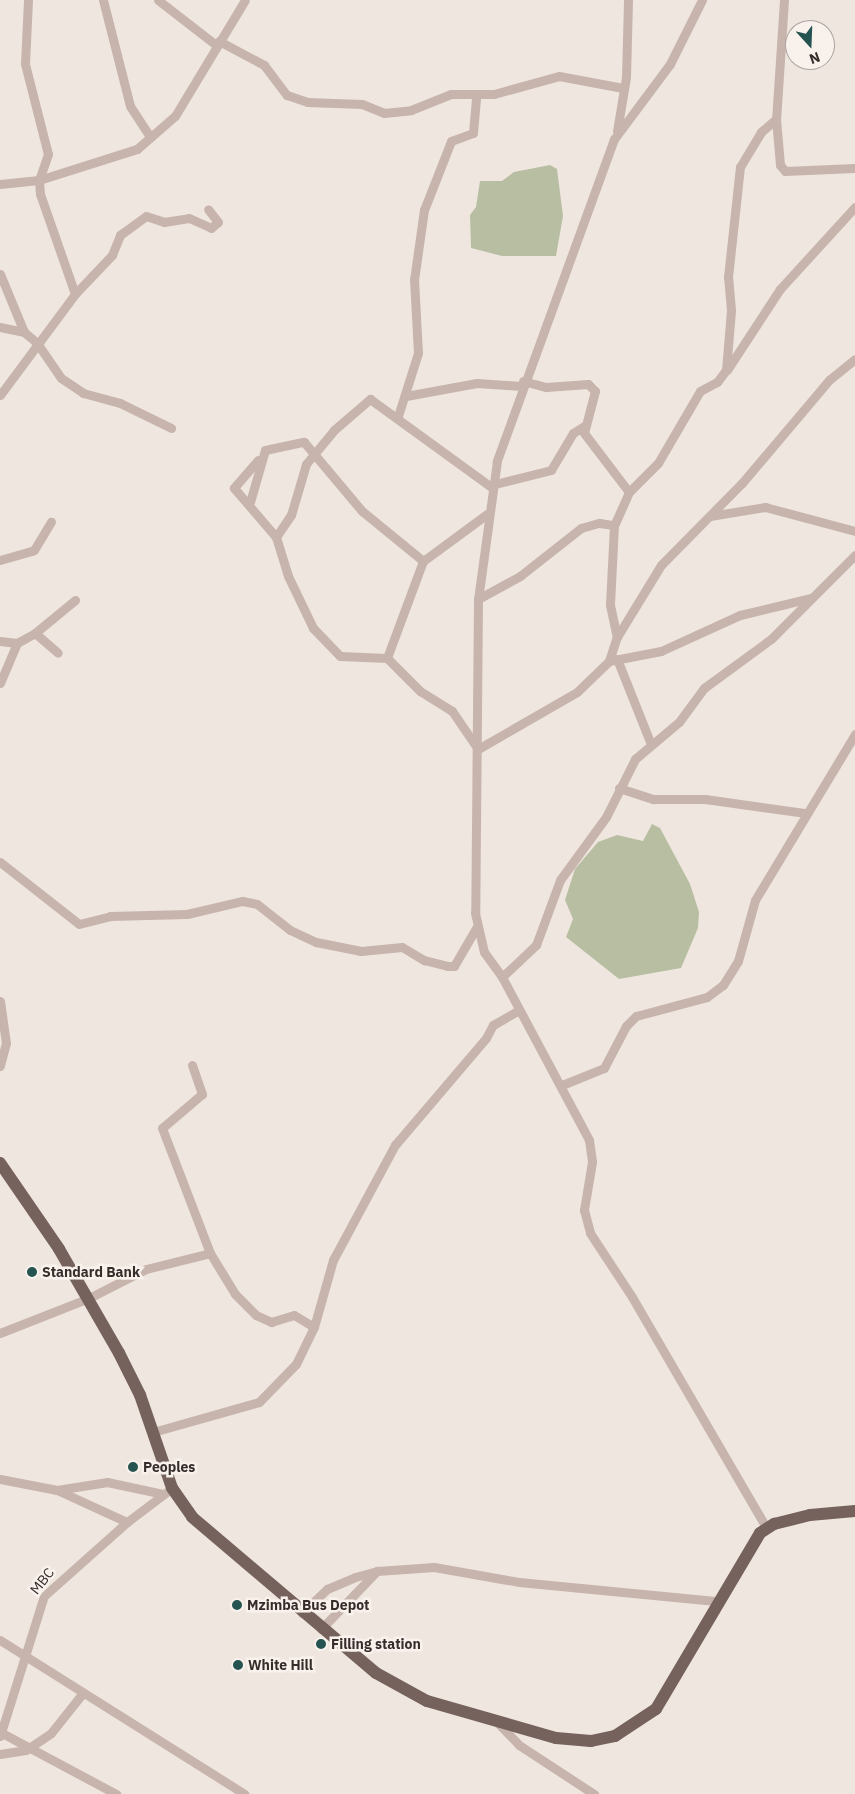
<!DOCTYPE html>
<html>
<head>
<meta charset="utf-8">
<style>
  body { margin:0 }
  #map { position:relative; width:855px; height:1794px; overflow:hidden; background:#f0e6e0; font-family:"IBM Plex Sans",sans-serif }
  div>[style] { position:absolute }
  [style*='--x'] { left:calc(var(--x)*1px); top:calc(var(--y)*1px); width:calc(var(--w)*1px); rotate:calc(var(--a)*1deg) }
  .green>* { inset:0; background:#b8bea1 }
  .street>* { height:9px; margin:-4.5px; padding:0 4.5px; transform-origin:4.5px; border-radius:4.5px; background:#c7b5ad }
  .primary>* { height:12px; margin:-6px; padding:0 6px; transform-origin:6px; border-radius:6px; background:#76625d }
  .dots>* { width:14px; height:14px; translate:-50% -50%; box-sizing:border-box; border:2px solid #f8f1ec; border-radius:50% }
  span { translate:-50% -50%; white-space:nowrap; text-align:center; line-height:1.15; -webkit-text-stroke:5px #f8f1ec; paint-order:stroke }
  .poi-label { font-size:14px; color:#362d2b; font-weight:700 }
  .left { translate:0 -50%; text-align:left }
  .street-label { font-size:14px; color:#362d2b }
  .north { position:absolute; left:785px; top:20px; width:50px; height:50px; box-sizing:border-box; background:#f8f1ec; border:1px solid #aaa39f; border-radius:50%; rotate:160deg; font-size:14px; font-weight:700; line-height:20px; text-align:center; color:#362d2b }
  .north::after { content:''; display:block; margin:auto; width:18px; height:22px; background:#255350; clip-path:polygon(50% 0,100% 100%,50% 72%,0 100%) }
</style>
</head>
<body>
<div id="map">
  <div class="green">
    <div style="clip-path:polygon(550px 165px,557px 169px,563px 216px,556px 256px,502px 256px,471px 248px,470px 215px,476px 207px,480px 181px,502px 181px,514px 172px)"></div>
    <div style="clip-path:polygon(652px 824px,660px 828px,690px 884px,699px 912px,698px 928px,681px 968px,619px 979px,566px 937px,573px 919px,565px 900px,575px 869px,598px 842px,617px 835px,643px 841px)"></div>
  </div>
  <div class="street">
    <div style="--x:28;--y:0;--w:64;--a:92.7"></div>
    <div style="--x:25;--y:64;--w:93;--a:75.7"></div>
    <div style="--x:48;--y:154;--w:28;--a:109"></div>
    <div style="--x:39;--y:180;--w:14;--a:86"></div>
    <div style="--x:40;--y:194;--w:106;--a:70.7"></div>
    <div style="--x:103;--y:0;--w:109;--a:75.7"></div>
    <div style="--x:130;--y:106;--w:37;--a:57"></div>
    <div style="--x:158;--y:0;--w:73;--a:37.8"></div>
    <div style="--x:702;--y:0;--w:72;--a:116.6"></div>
    <div style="--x:670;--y:64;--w:94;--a:126.7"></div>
    <div style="--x:614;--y:139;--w:343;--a:110"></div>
    <div style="--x:497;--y:461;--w:139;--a:97.8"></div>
    <div style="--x:478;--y:599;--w:314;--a:90.5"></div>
    <div style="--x:475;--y:913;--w:40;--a:77"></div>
    <div style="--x:484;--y:952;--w:31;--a:54"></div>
    <div style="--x:502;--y:977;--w:185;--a:61.9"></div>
    <div style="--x:589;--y:1140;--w:22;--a:82"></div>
    <div style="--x:592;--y:1162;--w:49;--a:99.5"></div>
    <div style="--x:584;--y:1210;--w:24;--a:75"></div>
    <div style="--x:590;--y:1233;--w:77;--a:56.7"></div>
    <div style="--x:632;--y:1297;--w:268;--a:59.8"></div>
    <div style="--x:784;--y:0;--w:119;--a:93.8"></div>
    <div style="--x:776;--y:119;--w:46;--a:85"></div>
    <div style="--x:780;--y:165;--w:8;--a:50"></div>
    <div style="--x:785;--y:171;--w:70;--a:-2.5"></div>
    <div style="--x:219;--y:41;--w:51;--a:28.1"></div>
    <div style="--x:264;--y:65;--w:38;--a:53"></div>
    <div style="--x:287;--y:95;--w:21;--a:19"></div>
    <div style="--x:307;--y:102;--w:55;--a:2.1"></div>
    <div style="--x:362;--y:104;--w:24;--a:22"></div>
    <div style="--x:384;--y:113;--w:27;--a:-6"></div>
    <div style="--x:411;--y:110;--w:43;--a:-21.8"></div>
    <div style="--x:451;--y:94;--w:43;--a:0"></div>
    <div style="--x:494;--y:94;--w:67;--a:-15.5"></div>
    <div style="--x:559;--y:76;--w:65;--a:10.6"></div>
    <div style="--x:617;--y:131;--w:55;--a:-80.5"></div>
    <div style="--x:626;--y:77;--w:77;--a:-88.5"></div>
    <div style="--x:0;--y:184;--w:39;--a:-6"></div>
    <div style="--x:39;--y:180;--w:103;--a:-17.6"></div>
    <div style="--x:137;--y:149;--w:50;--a:-41"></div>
    <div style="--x:175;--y:116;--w:135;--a:-58.9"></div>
    <div style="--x:0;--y:274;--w:63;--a:67.5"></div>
    <div style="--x:0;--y:327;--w:25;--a:12"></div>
    <div style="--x:24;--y:332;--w:17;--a:40"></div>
    <div style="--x:37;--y:343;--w:42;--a:55.6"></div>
    <div style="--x:61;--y:378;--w:27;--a:34"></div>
    <div style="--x:83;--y:393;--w:38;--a:15"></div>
    <div style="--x:120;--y:403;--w:57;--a:26.1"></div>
    <div style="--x:727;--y:370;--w:97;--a:-56.8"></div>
    <div style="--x:780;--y:289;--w:111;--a:-47.6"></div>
    <div style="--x:523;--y:381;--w:24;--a:15"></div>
    <div style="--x:546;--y:387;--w:42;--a:-4.1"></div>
    <div style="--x:588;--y:384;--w:10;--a:45"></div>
    <div style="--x:595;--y:391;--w:43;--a:104.7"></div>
    <div style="--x:584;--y:433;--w:74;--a:52.7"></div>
    <div style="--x:629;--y:492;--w:36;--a:114"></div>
    <div style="--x:614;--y:525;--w:80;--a:92.9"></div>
    <div style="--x:610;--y:605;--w:33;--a:78"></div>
    <div style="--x:0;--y:395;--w:126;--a:-53.4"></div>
    <div style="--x:75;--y:294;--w:54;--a:-46.5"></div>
    <div style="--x:112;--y:255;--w:22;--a:-68"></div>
    <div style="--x:120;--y:235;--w:32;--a:-36"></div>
    <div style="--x:146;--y:216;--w:19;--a:18"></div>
    <div style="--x:164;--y:222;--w:25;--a:-9"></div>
    <div style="--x:189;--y:218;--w:24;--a:24"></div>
    <div style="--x:211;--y:228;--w:9;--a:-41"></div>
    <div style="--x:218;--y:222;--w:16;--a:-128"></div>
    <div style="--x:406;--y:396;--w:72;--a:-10.4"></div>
    <div style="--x:477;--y:383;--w:44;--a:3.9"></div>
    <div style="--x:398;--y:416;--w:66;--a:-72.4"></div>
    <div style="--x:418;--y:353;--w:73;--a:-93.1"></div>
    <div style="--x:414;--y:280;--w:71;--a:-81.9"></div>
    <div style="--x:424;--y:210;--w:74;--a:-68.6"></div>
    <div style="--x:451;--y:141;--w:23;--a:-20"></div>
    <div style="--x:473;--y:133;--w:37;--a:-85"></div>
    <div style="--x:258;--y:460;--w:37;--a:131"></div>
    <div style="--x:234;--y:488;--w:65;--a:49.4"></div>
    <div style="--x:276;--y:537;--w:41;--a:72.9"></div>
    <div style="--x:288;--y:576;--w:58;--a:64.3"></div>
    <div style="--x:313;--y:628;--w:39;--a:46"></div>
    <div style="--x:340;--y:656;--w:47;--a:2.4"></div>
    <div style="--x:491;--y:485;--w:62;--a:-14"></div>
    <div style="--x:551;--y:470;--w:43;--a:-59.3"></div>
    <div style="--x:573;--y:433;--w:13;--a:-32"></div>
    <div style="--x:629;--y:492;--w:41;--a:-45"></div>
    <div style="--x:658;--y:463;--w:83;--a:-59.7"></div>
    <div style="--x:700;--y:391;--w:19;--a:-28"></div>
    <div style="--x:717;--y:382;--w:15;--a:-53"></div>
    <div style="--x:726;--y:370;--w:60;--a:-85.2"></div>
    <div style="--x:731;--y:310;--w:33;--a:-95"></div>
    <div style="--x:728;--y:277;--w:111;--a:-83.8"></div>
    <div style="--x:740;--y:167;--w:41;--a:-59"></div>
    <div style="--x:761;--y:132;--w:20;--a:-41"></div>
    <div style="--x:250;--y:502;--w:54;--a:-73.9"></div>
    <div style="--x:265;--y:450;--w:40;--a:-12"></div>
    <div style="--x:304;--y:442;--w:90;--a:50"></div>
    <div style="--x:362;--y:511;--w:79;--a:39.3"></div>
    <div style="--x:487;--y:514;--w:79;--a:143.7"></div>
    <div style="--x:423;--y:561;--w:103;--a:110.4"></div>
    <div style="--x:387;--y:658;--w:47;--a:45"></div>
    <div style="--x:420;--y:691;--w:38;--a:32"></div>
    <div style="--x:452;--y:711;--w:46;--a:55.6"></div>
    <div style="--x:478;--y:749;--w:114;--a:-29.9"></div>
    <div style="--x:577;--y:692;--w:45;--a:-44.1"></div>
    <div style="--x:609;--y:661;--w:25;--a:-72"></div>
    <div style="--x:617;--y:637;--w:84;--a:-58.6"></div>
    <div style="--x:661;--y:565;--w:115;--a:-45.4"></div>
    <div style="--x:742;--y:483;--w:135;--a:-49.8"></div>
    <div style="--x:829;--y:380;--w:33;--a:-39"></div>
    <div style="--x:710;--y:516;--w:56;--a:-9.3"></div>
    <div style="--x:765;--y:507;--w:93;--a:14.9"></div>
    <div style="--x:276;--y:537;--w:27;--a:-56"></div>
    <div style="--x:291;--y:515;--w:53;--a:-73.6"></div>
    <div style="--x:306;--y:464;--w:44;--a:-50.5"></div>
    <div style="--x:334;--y:430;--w:48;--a:-40.7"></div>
    <div style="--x:370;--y:399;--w:150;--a:36"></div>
    <div style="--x:0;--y:560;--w:35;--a:-16"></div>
    <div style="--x:34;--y:550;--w:33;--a:-59"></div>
    <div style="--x:478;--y:599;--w:48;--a:-28.7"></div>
    <div style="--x:520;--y:576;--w:78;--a:-38.2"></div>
    <div style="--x:581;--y:528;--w:19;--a:-16"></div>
    <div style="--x:599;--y:523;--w:15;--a:8"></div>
    <div style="--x:35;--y:633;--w:52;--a:-39.5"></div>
    <div style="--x:0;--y:641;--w:17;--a:7"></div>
    <div style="--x:617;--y:659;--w:89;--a:68.3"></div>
    <div style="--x:609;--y:661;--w:53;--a:-10.9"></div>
    <div style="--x:661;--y:651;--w:87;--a:-24.5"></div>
    <div style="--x:740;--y:615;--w:73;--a:-13.5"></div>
    <div style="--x:0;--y:683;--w:43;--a:-67"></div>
    <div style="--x:17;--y:643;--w:21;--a:-29"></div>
    <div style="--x:35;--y:633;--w:30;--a:41"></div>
    <div style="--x:619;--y:788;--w:36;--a:18"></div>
    <div style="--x:653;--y:799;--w:52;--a:0"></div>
    <div style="--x:705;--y:799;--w:100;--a:8"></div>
    <div style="--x:0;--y:862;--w:100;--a:38.1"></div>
    <div style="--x:79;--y:924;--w:32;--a:-14"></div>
    <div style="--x:110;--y:916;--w:77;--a:-1.5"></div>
    <div style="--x:187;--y:914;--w:57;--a:-13.3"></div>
    <div style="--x:242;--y:901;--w:15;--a:11"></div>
    <div style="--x:257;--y:904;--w:42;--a:38.2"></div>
    <div style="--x:290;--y:930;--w:29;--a:25"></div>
    <div style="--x:316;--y:942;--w:46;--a:11.3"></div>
    <div style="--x:361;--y:951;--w:41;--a:-5.6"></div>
    <div style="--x:402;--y:947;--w:26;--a:31"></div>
    <div style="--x:424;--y:960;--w:25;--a:14"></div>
    <div style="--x:448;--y:966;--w:6;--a:0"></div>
    <div style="--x:454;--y:966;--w:44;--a:-59.9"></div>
    <div style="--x:502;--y:977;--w:47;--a:-43.3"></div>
    <div style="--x:536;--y:945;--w:69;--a:-69.7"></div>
    <div style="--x:560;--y:880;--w:78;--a:-53.9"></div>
    <div style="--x:606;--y:817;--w:65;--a:-63.4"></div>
    <div style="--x:635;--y:759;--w:57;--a:-40.1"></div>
    <div style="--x:679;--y:722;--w:42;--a:-53.7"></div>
    <div style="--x:704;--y:688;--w:83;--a:-36.2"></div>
    <div style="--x:771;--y:639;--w:119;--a:-45"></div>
    <div style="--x:0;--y:1001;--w:42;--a:81.9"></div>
    <div style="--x:6;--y:1043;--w:24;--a:105"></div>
    <div style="--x:192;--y:1065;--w:31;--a:71"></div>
    <div style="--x:202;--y:1094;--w:52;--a:139.6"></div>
    <div style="--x:162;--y:1128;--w:134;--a:69"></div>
    <div style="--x:210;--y:1253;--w:48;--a:58.6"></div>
    <div style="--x:235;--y:1294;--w:30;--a:45"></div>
    <div style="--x:256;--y:1315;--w:17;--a:25"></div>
    <div style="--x:271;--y:1322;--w:24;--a:-17"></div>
    <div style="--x:294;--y:1315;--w:23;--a:31"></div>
    <div style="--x:562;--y:1085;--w:45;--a:-22"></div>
    <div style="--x:604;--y:1068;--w:47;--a:-62.4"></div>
    <div style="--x:626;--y:1026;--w:14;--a:-45"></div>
    <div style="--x:636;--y:1016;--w:73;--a:-15"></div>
    <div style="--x:707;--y:997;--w:20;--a:-37"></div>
    <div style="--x:723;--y:985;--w:28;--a:-58"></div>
    <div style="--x:738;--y:961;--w:63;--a:-74.4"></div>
    <div style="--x:755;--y:900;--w:194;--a:-58.9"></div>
    <div style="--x:0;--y:1333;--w:96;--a:-21.5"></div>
    <div style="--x:89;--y:1298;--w:64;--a:-27"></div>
    <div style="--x:146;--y:1269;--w:66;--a:-14"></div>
    <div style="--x:153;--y:1432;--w:110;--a:-15.8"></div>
    <div style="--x:259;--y:1402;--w:53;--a:-45.8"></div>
    <div style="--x:296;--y:1364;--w:41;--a:-64.1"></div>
    <div style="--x:314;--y:1327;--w:70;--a:-74.2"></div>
    <div style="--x:333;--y:1260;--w:131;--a:-61.7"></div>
    <div style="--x:395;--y:1145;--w:140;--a:-49.6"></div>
    <div style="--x:486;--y:1038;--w:15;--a:-62"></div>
    <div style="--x:493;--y:1025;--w:28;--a:-30"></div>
    <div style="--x:0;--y:1479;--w:58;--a:10.9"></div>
    <div style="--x:57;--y:1490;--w:77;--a:24.6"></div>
    <div style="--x:57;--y:1490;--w:51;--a:-9.1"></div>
    <div style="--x:107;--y:1482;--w:57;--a:12.1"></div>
    <div style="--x:302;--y:1613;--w:35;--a:-44"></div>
    <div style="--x:327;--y:1589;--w:30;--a:-23"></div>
    <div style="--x:355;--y:1577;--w:23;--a:-15"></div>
    <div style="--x:377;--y:1571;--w:57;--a:-4"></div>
    <div style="--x:434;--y:1567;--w:86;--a:10"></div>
    <div style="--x:519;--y:1582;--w:200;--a:5.5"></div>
    <div style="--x:321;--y:1629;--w:81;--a:-46"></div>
    <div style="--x:0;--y:1640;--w:289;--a:32.2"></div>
    <div style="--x:497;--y:1722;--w:32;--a:46"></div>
    <div style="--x:519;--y:1745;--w:90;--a:33.2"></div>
    <div style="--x:0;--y:1732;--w:132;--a:28.1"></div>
    <div style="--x:0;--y:1736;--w:147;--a:-72.6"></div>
    <div style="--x:44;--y:1596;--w:111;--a:-41.7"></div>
    <div style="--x:127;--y:1522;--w:56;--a:-37.1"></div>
    <div style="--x:0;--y:1754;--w:26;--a:-9"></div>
    <div style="--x:26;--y:1750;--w:30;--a:-34"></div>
    <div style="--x:51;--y:1733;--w:50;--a:-51.5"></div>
  </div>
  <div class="primary">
    <div style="--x:0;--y:1163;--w:104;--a:55.5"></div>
    <div style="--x:59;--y:1249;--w:120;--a:60"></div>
    <div style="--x:119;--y:1353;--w:47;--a:63.4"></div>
    <div style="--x:140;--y:1395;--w:98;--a:71"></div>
    <div style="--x:172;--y:1488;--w:35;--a:55"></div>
    <div style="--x:192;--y:1517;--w:241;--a:40.3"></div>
    <div style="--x:376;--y:1673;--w:58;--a:28.8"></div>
    <div style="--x:427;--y:1701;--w:134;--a:16"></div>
    <div style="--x:556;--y:1738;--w:35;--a:5"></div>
    <div style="--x:591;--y:1741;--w:25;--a:-12"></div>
    <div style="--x:615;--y:1736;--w:49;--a:-33.4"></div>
    <div style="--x:656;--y:1709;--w:204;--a:-59.4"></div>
    <div style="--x:760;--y:1533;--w:17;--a:-33"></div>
    <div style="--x:774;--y:1524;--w:37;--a:-14"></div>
    <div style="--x:810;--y:1515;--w:45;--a:-5.1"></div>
  </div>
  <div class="dots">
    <div style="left:32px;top:1272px;background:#255350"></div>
    <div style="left:133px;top:1467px;background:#255350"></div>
    <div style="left:237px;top:1605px;background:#255350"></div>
    <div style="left:321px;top:1644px;background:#255350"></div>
    <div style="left:238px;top:1665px;background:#255350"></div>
  </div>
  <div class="poi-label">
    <span class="left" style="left:42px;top:1272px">Standard Bank</span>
    <span class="left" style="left:143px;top:1467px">Peoples</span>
    <span class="left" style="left:247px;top:1605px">Mzimba Bus Depot</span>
    <span class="left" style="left:331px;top:1644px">Filling station</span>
    <span class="left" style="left:248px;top:1665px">White Hill</span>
  </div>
  <div class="street-label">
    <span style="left:42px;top:1581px;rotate:-52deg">MBC</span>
  </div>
  <div class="north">N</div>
</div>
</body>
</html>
